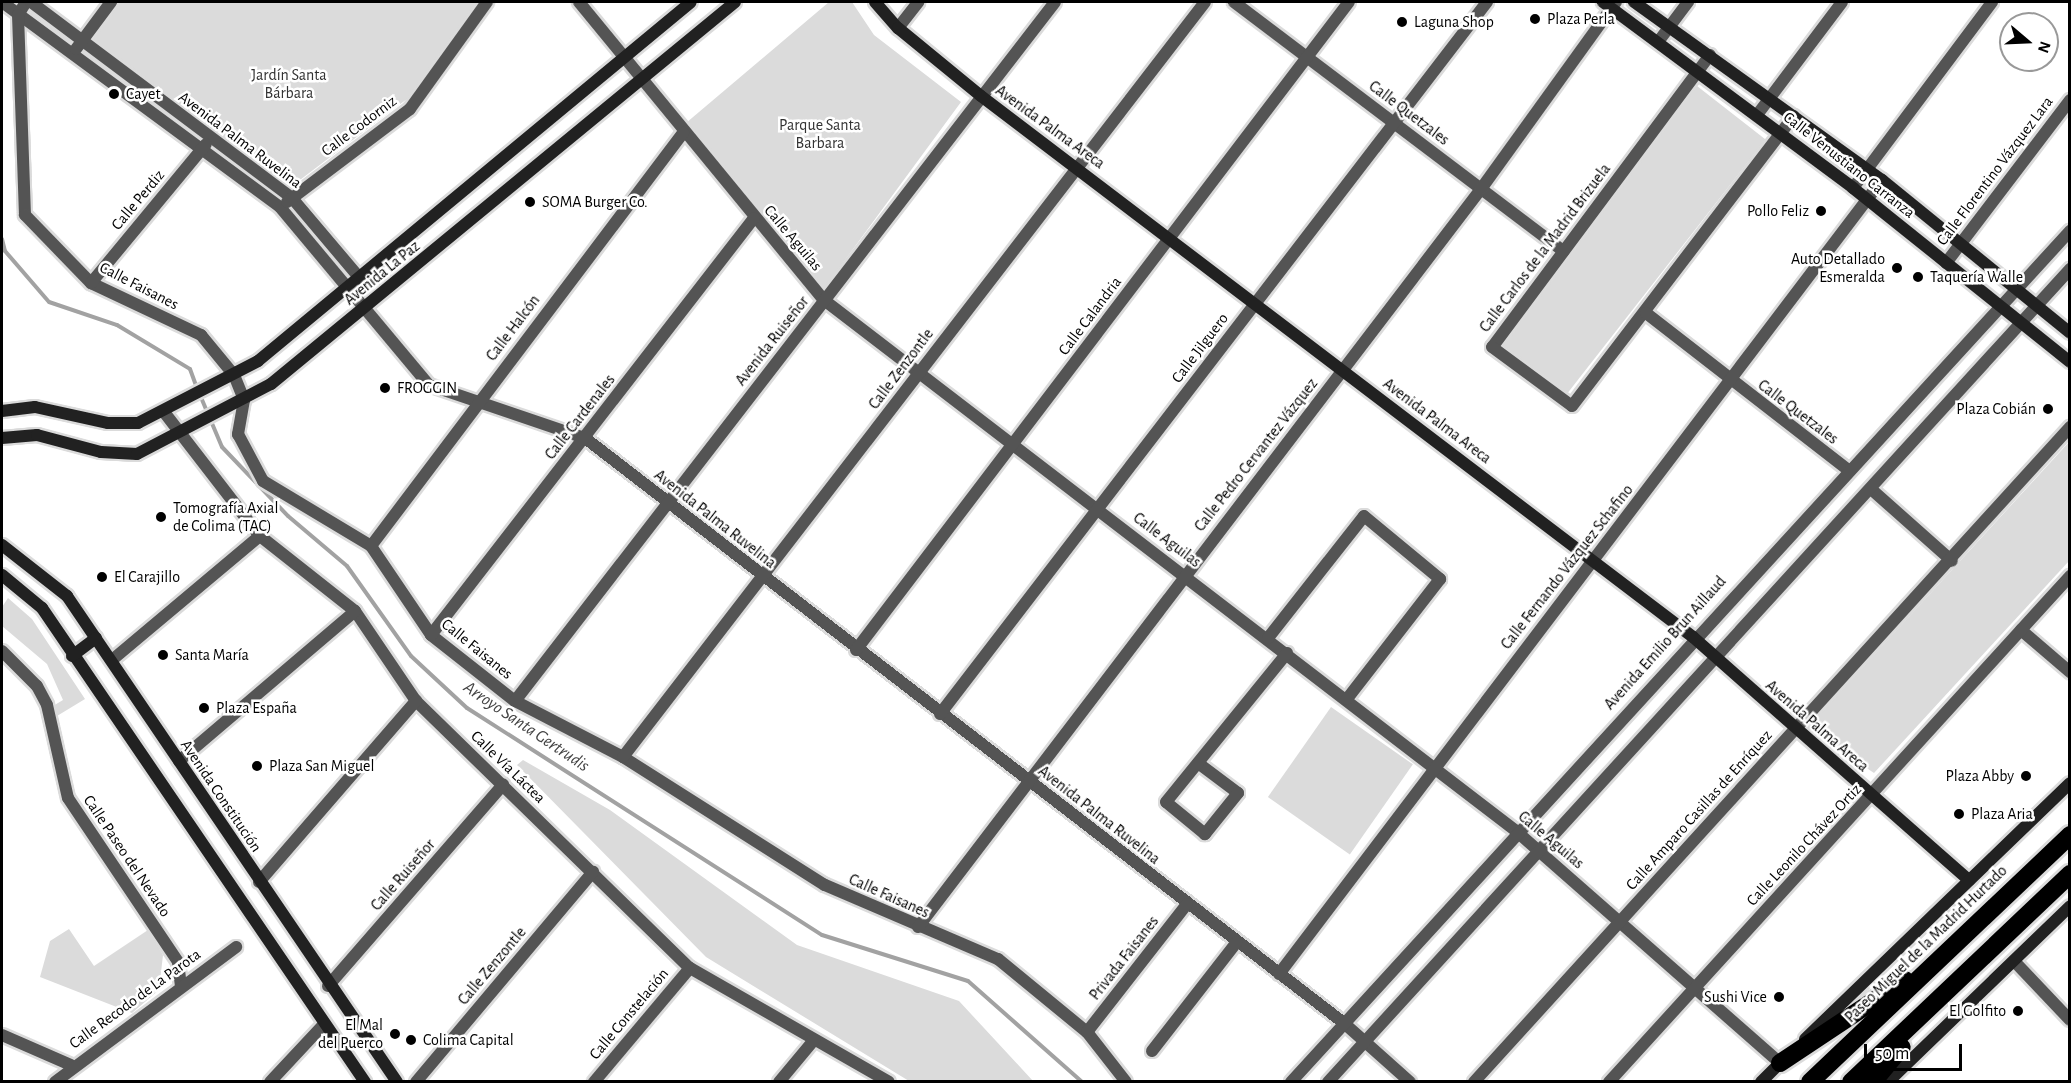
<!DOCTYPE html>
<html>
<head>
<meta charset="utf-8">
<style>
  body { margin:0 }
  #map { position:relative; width:2071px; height:1083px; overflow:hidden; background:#fff; font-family:"Alegreya Sans",sans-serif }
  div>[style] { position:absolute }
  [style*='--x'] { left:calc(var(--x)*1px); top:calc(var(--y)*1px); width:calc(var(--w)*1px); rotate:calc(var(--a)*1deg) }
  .green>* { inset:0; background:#dbdbdb; transform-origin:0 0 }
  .stream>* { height:4px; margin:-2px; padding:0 2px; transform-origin:2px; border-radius:2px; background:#a2a2a2 }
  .roads { filter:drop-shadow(2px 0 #dbdbdb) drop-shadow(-2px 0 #dbdbdb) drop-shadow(0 2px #dbdbdb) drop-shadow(0 -2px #dbdbdb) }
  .street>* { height:12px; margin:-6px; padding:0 6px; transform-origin:6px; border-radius:6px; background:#545454 }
  .secondary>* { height:12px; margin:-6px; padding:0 6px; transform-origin:6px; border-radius:6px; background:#212121 }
  .highway>* { height:18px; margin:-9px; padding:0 9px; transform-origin:9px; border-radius:9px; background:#000 }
  .dots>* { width:16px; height:16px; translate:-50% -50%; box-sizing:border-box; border:3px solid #fff; border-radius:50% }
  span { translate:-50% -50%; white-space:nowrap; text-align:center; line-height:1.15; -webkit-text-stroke:5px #fff; paint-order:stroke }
  .poi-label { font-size:16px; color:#000 }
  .left { translate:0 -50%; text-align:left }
  .right { translate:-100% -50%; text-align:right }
  .park-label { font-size:16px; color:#323232 }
  .street-label { font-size:16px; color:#000 }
  .water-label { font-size:18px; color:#434343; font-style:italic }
  .frame { position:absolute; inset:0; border:3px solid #000; pointer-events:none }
  .north { position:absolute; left:1999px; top:12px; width:60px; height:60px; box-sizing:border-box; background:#fff; border:2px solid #999; border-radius:50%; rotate:109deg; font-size:16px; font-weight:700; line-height:24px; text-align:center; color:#000 }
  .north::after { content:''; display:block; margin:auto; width:21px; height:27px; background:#000; clip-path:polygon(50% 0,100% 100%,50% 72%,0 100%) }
  .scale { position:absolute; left:1864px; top:1044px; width:98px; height:27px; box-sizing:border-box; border:3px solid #000; border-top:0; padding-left:8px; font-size:18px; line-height:21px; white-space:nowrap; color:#000; -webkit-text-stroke:4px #fff; paint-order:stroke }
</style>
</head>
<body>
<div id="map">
  <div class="green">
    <div style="clip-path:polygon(118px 2px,479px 2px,407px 99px,288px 189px,90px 41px)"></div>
    <div style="clip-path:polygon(829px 2px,852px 2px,874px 35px,961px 102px,823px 290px,686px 123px)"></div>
    <div style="left:1697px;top:86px;width:87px;height:324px;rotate:38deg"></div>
    <div style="clip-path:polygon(2069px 442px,2069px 561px,1874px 773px,1807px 728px)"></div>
    <div style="clip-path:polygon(8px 598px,32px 619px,85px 699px,57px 716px,53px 706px,63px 700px,47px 664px,2px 626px,2px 607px)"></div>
    <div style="left:1331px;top:707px;width:100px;height:110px;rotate:35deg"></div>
    <div style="clip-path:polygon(523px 760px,610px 810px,797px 945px,959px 1001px,1033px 1081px,909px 1081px,706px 957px,517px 765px)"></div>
    <div style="clip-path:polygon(69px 929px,94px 966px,148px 930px,163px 955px,159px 990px,132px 1013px,40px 977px,50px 941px)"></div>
  </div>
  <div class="stream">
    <div style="--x:2;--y:239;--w:12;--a:76"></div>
    <div style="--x:5;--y:251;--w:67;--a:49.2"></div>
    <div style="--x:49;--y:302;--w:72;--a:18.7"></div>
    <div style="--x:117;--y:325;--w:85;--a:31.1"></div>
    <div style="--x:190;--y:369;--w:20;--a:70"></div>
    <div style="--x:200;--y:395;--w:56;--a:67.1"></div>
    <div style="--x:222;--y:447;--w:95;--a:46.3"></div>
    <div style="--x:288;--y:516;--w:77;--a:40.3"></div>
    <div style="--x:347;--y:566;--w:110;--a:54.6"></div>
    <div style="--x:411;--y:656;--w:76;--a:42.9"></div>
    <div style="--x:467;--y:708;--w:421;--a:32.6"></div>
    <div style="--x:822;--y:935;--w:153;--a:17.5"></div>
    <div style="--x:968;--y:981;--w:152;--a:41.5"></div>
  </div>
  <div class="roads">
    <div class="street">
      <div style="--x:2;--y:2;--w:345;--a:36.4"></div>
      <div style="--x:280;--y:207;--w:232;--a:50.1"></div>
      <div style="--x:429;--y:385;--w:165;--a:18.8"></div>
      <div style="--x:585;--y:438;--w:960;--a:37.63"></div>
      <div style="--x:1345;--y:1024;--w:87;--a:41.7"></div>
      <div style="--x:26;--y:2;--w:15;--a:122"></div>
      <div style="--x:18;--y:15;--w:200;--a:88"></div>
      <div style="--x:25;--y:215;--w:95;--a:45.9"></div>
      <div style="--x:91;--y:283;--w:122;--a:25.3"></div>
      <div style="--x:201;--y:335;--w:52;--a:50.5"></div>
      <div style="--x:234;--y:375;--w:27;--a:68"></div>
      <div style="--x:244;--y:400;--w:35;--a:100"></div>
      <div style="--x:238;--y:434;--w:53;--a:62"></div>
      <div style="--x:263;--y:481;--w:126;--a:31"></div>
      <div style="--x:371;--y:546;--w:107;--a:56"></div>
      <div style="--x:431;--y:635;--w:107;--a:38.2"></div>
      <div style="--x:515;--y:701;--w:122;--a:27.4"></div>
      <div style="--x:623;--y:757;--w:239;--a:32.4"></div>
      <div style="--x:825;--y:885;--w:188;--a:23.2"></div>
      <div style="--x:998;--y:959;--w:115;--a:39.4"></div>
      <div style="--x:1087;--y:1032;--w:63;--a:52"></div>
      <div style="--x:31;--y:2;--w:326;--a:36.9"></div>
      <div style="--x:292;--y:198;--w:102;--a:49.8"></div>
      <div style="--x:579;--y:2;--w:386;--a:50.6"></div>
      <div style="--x:824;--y:300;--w:872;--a:37.5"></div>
      <div style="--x:1516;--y:831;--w:351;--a:41.3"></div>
      <div style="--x:1234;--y:2;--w:413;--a:37.1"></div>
      <div style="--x:898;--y:28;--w:33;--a:-52"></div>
      <div style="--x:1658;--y:42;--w:50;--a:-53.1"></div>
      <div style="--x:76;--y:49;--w:59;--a:-53.3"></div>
      <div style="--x:1710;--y:55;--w:364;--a:126.7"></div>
      <div style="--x:1492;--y:347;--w:99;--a:36.4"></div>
      <div style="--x:1572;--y:406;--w:365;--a:-52.6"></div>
      <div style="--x:1757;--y:115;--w:141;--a:-53"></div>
      <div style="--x:1853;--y:188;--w:232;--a:-53.2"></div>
      <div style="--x:287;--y:202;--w:154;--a:-37.1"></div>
      <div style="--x:410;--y:109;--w:132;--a:-54.3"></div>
      <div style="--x:1946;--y:263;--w:205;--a:-52.7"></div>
      <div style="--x:91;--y:283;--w:180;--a:-50.4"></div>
      <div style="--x:1646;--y:313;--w:254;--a:37.8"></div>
      <div style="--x:164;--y:412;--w:157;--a:52.3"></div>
      <div style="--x:260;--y:536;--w:121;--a:38.3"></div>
      <div style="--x:355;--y:611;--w:109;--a:55.9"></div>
      <div style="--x:416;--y:701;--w:383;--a:44.3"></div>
      <div style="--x:690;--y:968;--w:229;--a:29.8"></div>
      <div style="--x:1871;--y:489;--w:108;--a:41.6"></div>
      <div style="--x:371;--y:546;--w:518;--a:-52.93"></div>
      <div style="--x:2021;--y:630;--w:65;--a:40.6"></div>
      <div style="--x:431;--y:635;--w:527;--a:-52.24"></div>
      <div style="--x:1268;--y:638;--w:155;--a:-51.8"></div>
      <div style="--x:1364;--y:516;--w:99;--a:39.7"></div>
      <div style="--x:1440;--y:579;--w:152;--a:127.8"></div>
      <div style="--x:856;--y:650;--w:814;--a:-52.74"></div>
      <div style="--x:2;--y:651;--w:49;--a:45"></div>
      <div style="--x:37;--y:686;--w:21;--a:62"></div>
      <div style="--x:47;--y:705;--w:95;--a:77.3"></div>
      <div style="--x:68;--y:798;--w:197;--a:56.1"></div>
      <div style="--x:178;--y:962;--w:23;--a:83"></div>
      <div style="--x:112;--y:660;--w:193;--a:-40"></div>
      <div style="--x:515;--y:701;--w:883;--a:-52.31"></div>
      <div style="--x:940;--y:714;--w:898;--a:-52.47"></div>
      <div style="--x:623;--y:757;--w:953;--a:-52.37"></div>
      <div style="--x:179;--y:761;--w:231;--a:-40.4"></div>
      <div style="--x:1198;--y:763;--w:50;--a:36.9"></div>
      <div style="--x:1238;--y:793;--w:53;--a:128.8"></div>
      <div style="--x:1205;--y:834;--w:50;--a:-140.6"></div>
      <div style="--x:1166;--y:802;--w:192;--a:-50.9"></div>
      <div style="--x:259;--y:882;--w:240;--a:-49.1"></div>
      <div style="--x:918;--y:927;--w:928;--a:-52.66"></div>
      <div style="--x:1481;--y:189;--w:231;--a:-54.2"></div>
      <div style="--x:2014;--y:961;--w:81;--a:46.5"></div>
      <div style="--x:1279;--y:974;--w:997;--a:-52.79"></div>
      <div style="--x:328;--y:986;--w:267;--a:-49"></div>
      <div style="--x:1087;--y:1032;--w:162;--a:-52"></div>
      <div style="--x:2;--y:1035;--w:75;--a:23.5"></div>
      <div style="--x:1152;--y:1051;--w:138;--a:-52.1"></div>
      <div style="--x:55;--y:1082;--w:226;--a:-36.7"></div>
      <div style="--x:270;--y:1082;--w:79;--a:-47"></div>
      <div style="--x:416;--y:1082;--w:275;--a:-49.9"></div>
      <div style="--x:594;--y:1082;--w:149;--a:-49.9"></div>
      <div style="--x:779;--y:1082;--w:55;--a:-50.2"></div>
      <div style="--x:1291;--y:1082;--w:1154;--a:-47.53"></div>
      <div style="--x:1328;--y:1082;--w:1101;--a:-47.61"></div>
      <div style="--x:1474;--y:1082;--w:886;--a:-47.7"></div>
      <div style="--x:1609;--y:1082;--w:685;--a:-47.66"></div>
    </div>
    <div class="secondary">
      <div style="--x:875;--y:2;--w:35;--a:49"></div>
      <div style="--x:898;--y:28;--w:107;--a:39.3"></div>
      <div style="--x:981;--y:96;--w:894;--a:37.23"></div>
      <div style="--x:1693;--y:637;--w:368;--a:41.4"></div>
      <div style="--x:1603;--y:2;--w:312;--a:36.6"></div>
      <div style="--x:1853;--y:188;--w:278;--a:38.7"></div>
      <div style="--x:1634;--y:2;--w:305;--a:35.7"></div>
      <div style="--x:1882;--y:180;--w:242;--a:39.1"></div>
      <div style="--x:2;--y:411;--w:33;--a:-7"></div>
      <div style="--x:35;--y:407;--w:75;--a:12.4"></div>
      <div style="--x:108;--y:423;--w:30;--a:0"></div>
      <div style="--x:138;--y:423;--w:135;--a:-27.3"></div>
      <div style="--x:258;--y:361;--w:562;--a:-39.66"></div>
      <div style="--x:2;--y:438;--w:35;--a:-5"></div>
      <div style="--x:37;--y:435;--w:66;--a:14.9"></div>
      <div style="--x:101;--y:452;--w:36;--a:3"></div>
      <div style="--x:137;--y:454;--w:151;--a:-27.6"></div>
      <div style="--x:271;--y:384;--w:601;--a:-39.46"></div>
      <div style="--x:2;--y:545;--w:83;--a:38.1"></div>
      <div style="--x:67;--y:596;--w:587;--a:55.82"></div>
      <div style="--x:2;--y:575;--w:52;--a:39.5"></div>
      <div style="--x:42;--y:608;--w:574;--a:55.73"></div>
      <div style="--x:72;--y:656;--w:30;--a:-37"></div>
      <div style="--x:1805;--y:1039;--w:368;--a:-44"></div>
      <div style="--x:1761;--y:1082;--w:33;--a:-45"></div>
      <div style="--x:1888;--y:1082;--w:253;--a:-44"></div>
    </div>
    <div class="highway">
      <div style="--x:1780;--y:1063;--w:150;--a:-33.6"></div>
      <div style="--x:1810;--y:1082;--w:359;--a:-43.5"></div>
      <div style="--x:1851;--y:1082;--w:302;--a:-43.5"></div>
      <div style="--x:1873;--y:1082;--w:45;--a:-50.4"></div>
    </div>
  </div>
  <div class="dots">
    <div style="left:1535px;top:19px;background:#000"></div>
    <div style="left:1402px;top:22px;background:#000"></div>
    <div style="left:114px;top:94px;background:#000"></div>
    <div style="left:530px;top:202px;background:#000"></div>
    <div style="left:1821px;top:211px;background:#000"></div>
    <div style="left:1897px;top:268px;background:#000"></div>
    <div style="left:1918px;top:277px;background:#000"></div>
    <div style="left:385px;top:388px;background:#000"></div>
    <div style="left:2048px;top:409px;background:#000"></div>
    <div style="left:161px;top:517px;background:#000"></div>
    <div style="left:102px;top:577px;background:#000"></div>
    <div style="left:163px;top:655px;background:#000"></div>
    <div style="left:204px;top:708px;background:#000"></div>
    <div style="left:257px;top:766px;background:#000"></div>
    <div style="left:2026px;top:776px;background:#000"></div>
    <div style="left:1959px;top:814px;background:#000"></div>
    <div style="left:1779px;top:997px;background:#000"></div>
    <div style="left:2018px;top:1011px;background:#000"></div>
    <div style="left:395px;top:1034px;background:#000"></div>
    <div style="left:411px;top:1040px;background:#000"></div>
  </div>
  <div class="poi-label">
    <span class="left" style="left:1547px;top:19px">Plaza Perla</span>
    <span class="left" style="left:1414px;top:22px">Laguna Shop</span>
    <span class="left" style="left:126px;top:94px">Cayet</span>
    <span class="left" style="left:542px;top:202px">SOMA Burger Co.</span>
    <span class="right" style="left:1809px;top:211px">Pollo Feliz</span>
    <span class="right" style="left:1885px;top:268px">Auto Detallado<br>Esmeralda</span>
    <span class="left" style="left:1930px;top:277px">Taquería Walle</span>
    <span class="left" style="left:397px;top:388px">FROGGIN</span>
    <span class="right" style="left:2036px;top:409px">Plaza Cobián</span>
    <span class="left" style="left:173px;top:517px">Tomografía Axial<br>de Colima (TAC)</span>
    <span class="left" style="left:114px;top:577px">El Carajillo</span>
    <span class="left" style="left:175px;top:655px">Santa María</span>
    <span class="left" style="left:216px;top:708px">Plaza España</span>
    <span class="left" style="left:269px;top:766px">Plaza San Miguel</span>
    <span class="right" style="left:2014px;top:776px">Plaza Abby</span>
    <span class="left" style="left:1971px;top:814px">Plaza Aria</span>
    <span class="right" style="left:1767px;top:997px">Sushi Vice</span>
    <span class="right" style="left:2006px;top:1011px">El Golfito</span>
    <span class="right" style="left:383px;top:1034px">El Mal<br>del Puerco</span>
    <span class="left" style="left:423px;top:1040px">Colima Capital</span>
  </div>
  <div class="park-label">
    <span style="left:289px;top:84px">Jardín Santa<br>Bárbara</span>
    <span style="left:820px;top:134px">Parque Santa<br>Barbara</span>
  </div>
  <div class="street-label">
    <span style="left:1409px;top:113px;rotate:37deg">Calle Quetzales</span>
    <span style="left:359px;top:126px;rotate:-37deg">Calle Codorniz</span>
    <span style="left:1050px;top:127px;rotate:36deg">Avenida Palma Areca</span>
    <span style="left:240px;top:140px;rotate:37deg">Avenida Palma Ruvelina</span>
    <span style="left:1849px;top:165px;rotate:38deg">Calle Venustiano Carranza</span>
    <span style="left:1995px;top:171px;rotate:-53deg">Calle Florentino Vázquez Lara</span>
    <span style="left:138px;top:200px;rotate:-50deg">Calle Perdiz</span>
    <span style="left:793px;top:238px;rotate:50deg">Calle Aguilas</span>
    <span style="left:1545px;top:248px;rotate:-53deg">Calle Carlos de la Madrid Brizuela</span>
    <span style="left:382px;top:273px;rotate:-39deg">Avenida La Paz</span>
    <span style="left:139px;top:286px;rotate:27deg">Calle Faisanes</span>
    <span style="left:1090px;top:316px;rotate:-53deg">Calle Calandria</span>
    <span style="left:513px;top:328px;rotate:-53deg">Calle Halcón</span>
    <span style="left:772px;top:341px;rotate:-52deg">Avenida Ruiseñor</span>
    <span style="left:1200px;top:348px;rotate:-53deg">Calle Jilguero</span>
    <span style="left:901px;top:369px;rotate:-53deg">Calle Zenzontle</span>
    <span style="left:1798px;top:412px;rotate:37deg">Calle Quetzales</span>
    <span style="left:580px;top:417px;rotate:-52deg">Calle Cardenales</span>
    <span style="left:1437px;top:421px;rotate:37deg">Avenida Palma Areca</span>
    <span style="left:1256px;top:455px;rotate:-52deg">Calle Pedro Cervantez Vázquez</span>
    <span style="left:715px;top:519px;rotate:38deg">Avenida Palma Ruvelina</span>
    <span style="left:1167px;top:540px;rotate:37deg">Calle Aguilas</span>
    <span style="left:1567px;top:567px;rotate:-52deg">Calle Fernando Vázquez Schafino</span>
    <span style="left:1665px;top:643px;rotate:-48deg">Avenida Emilio Brun Aillaud</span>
    <span style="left:477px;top:649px;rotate:39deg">Calle Faisanes</span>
    <span style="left:1817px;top:726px;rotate:41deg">Avenida Palma Areca</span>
    <span style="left:508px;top:767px;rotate:44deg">Calle Vía Láctea</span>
    <span style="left:221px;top:796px;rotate:56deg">Avenida Constitución</span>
    <span style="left:1699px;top:810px;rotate:-48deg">Calle Amparo Casillas de Enríquez</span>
    <span style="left:1099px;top:815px;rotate:38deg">Avenida Palma Ruvelina</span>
    <span style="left:1551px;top:840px;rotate:40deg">Calle Aguilas</span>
    <span style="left:1804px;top:845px;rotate:-47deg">Calle Leonilo Chávez Ortiz</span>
    <span style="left:127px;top:856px;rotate:56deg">Calle Paseo del Nevado</span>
    <span style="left:403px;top:875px;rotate:-49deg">Calle Ruiseñor</span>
    <span style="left:889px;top:896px;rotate:24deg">Calle Faisanes</span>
    <span style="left:1926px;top:944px;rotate:-44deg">Paseo Miguel de la Madrid Hurtado</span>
    <span style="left:1124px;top:958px;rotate:-52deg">Privada Faisanes</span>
    <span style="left:492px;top:966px;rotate:-50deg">Calle Zenzontle</span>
    <span style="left:135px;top:999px;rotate:-36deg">Calle Recodo de La Parota</span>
    <span style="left:629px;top:1014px;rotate:-50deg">Calle Constelación</span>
  </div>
  <div class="water-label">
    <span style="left:526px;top:727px;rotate:34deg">Arroyo Santa Gertrudis</span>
  </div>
  <div class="frame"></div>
  <div class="north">N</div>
  <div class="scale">50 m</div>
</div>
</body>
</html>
